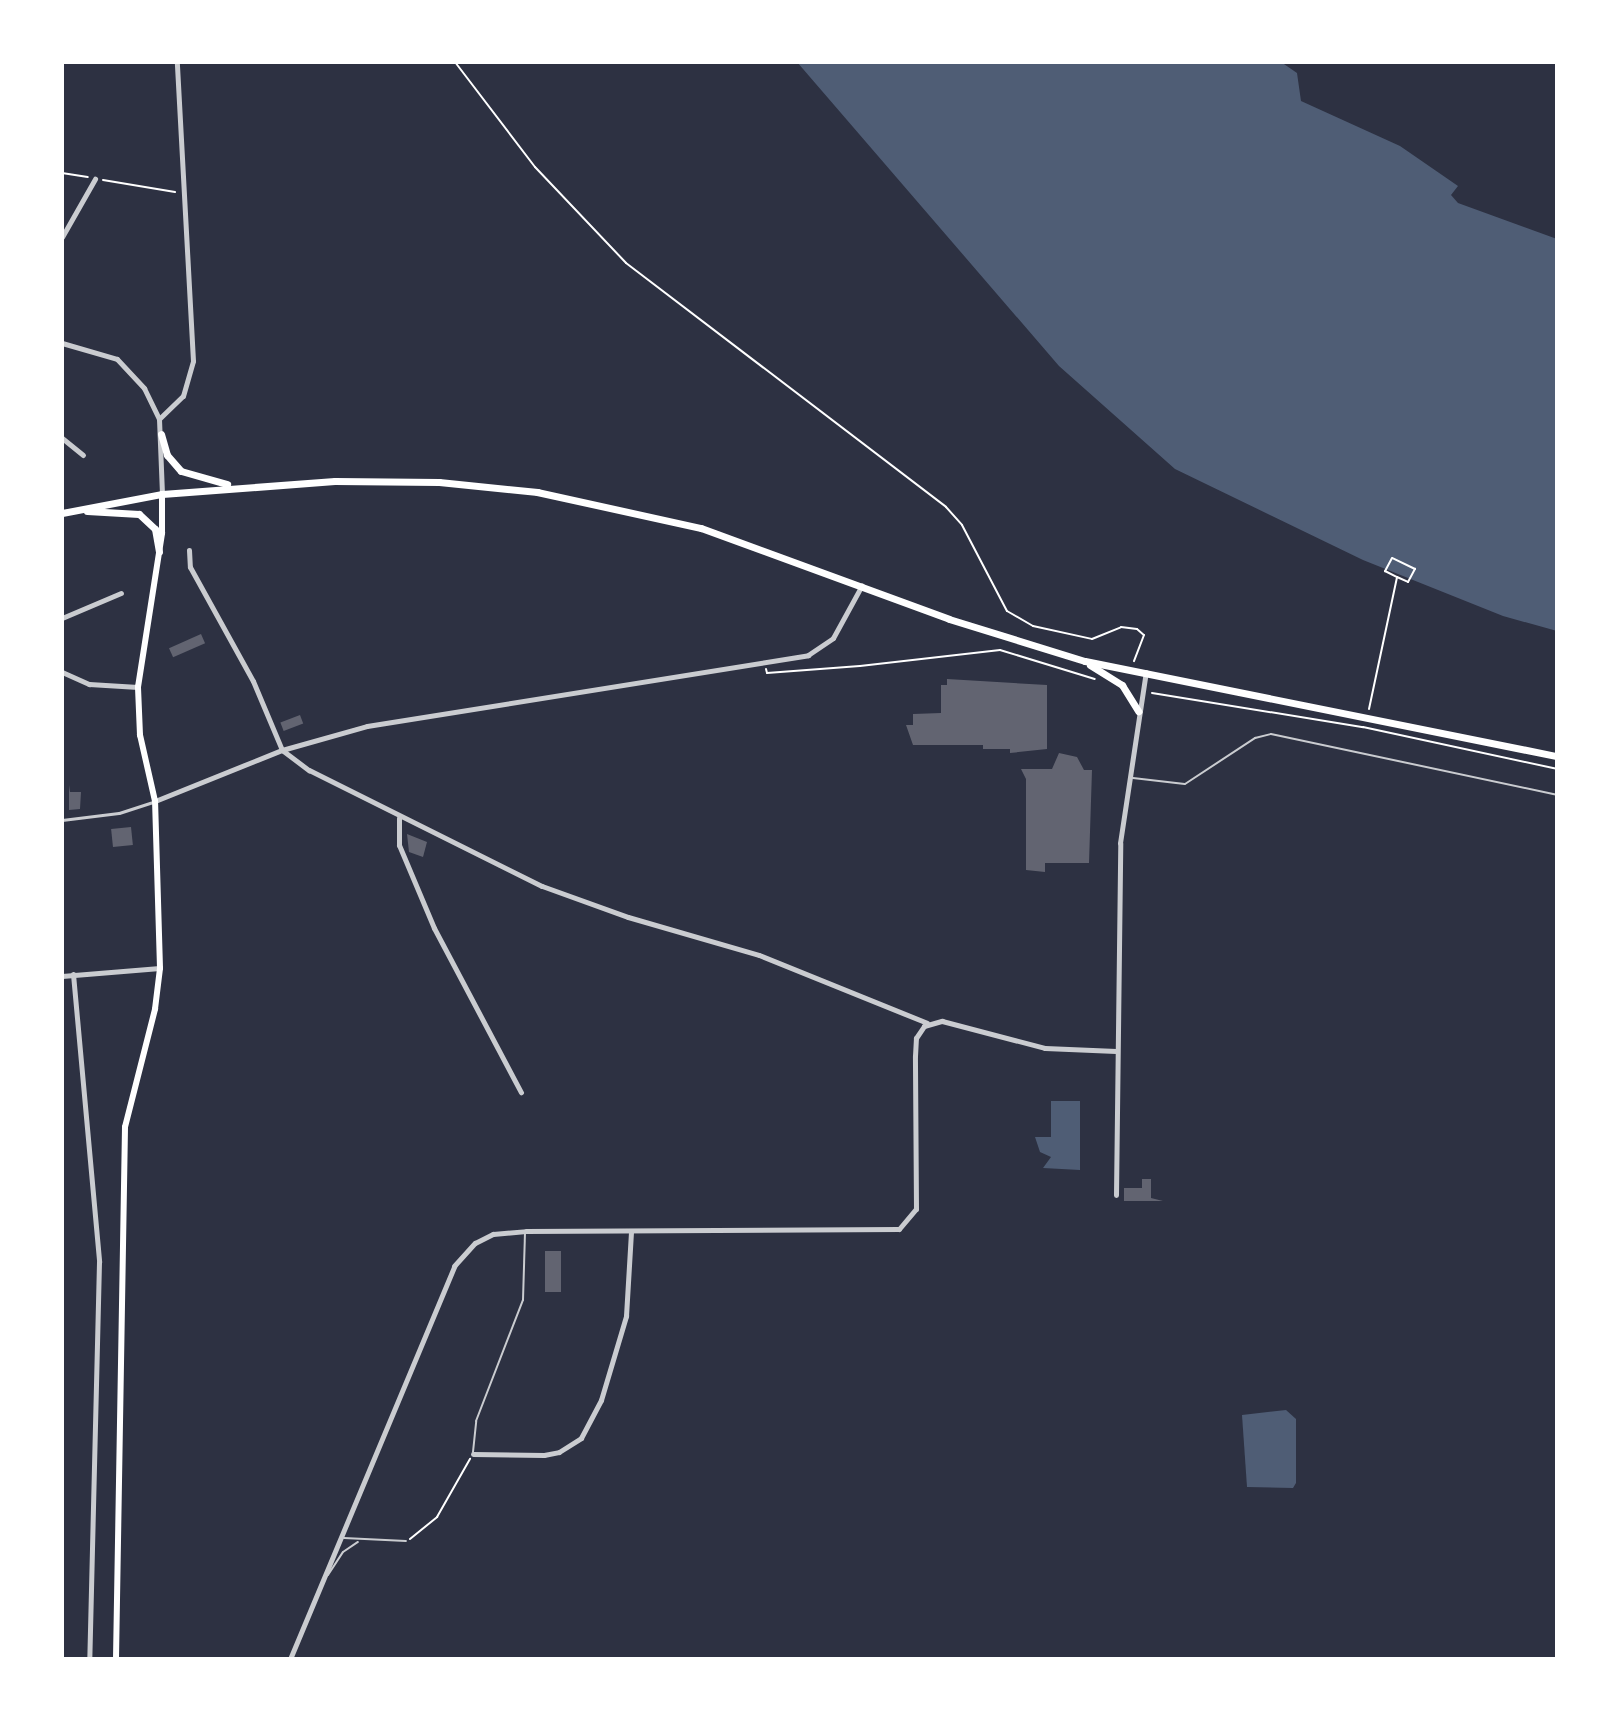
<!DOCTYPE html>
<html>
<head>
<meta charset="utf-8">
<style>
  body { margin:0 }
  #map { position:relative; width:1619px; height:1721px; overflow:hidden; background:#2d3142; font-family:"Public Sans",sans-serif }
  div>[style] { position:absolute }
  [style*='--x'] { left:calc(var(--x)*1px); top:calc(var(--y)*1px); width:calc(var(--w)*1px); rotate:calc(var(--a)*1deg) }
  .water>* { inset:0; background:#4f5d75 }
  .building>* { inset:0; background:#626471; transform-origin:0 0 }
  .path>* { height:2px; margin:-1px; padding:0 1px; transform-origin:1px; border-radius:1px; background:#fff }
  .service>* { height:2px; margin:-1px; padding:0 1px; transform-origin:1px; border-radius:1px; background:#caccd0 }
  .pedestrian>* { height:3px; margin:-1.5px; padding:0 1.5px; transform-origin:1.5px; border-radius:1.5px; background:#caccd0 }
  .minor>* { height:5px; margin:-2.5px; padding:0 2.5px; transform-origin:2.5px; border-radius:2.5px; background:#caccd0 }
  .secondary>* { height:6px; margin:-3px; padding:0 3px; transform-origin:3px; border-radius:3px; background:#fff }
  .primary>* { height:7px; margin:-3.5px; padding:0 3.5px; transform-origin:3.5px; border-radius:3.5px; background:#fff }
  span { translate:-50% -50%; white-space:nowrap; text-align:center; line-height:1.15; -webkit-text-stroke:8px #fff; paint-order:stroke }
  .frame { position:absolute; inset:0; border:64px solid #fff; pointer-events:none }
</style>
</head>
<body>
<div id="map">
  <div class="water">
    <div style="clip-path:polygon(797px 62px,1281px 62px,1297px 73px,1301px 101px,1400px 146px,1458px 186px,1451px 195px,1458px 203px,1557px 239px,1557px 631px,1503px 616px,1363px 560px,1175px 469px,1059px 366px)"></div>
    <div style="clip-path:polygon(1051px 1101px,1080px 1101px,1080px 1170px,1043px 1168px,1051px 1157px,1040px 1152px,1035px 1137px,1051px 1137px)"></div>
    <div style="clip-path:polygon(1286px 1410px,1296px 1419px,1296px 1483px,1293px 1488px,1247px 1487px,1242px 1415px)"></div>
  </div>
  <div class="building">
    <div style="left:201px;top:634px;width:10px;height:35px;rotate:66deg"></div>
    <div style="clip-path:polygon(947px 679px,1047px 685px,1047px 749px,1010px 753px,1010px 749px,983px 749px,983px 745px,913px 745px,906px 725px,913px 725px,913px 714px,941px 713px,941px 685px,947px 685px)"></div>
    <div style="left:300px;top:715px;width:9px;height:21px;rotate:69deg"></div>
    <div style="clip-path:polygon(1059px 753px,1077px 757px,1084px 770px,1092px 770px,1089px 863px,1045px 863px,1045px 872px,1026px 870px,1026px 779px,1021px 769px,1052px 769px)"></div>
    <div style="clip-path:polygon(69px 785px,70px 792px,81px 792px,80px 809px,69px 810px)"></div>
    <div style="left:131px;top:827px;width:18px;height:20px;rotate:84deg"></div>
    <div style="clip-path:polygon(407px 834px,427px 842px,423px 857px,409px 852px)"></div>
    <div style="clip-path:polygon(1142px 1179px,1151px 1179px,1151px 1198px,1163px 1201px,1124px 1201px,1124px 1188px,1142px 1188px)"></div>
    <div style="left:561px;top:1251px;width:41px;height:16px;rotate:90deg"></div>
  </div>
  <div class="path">
    <div style="--x:455;--y:62;--w:132;--a:52.7"></div>
    <div style="--x:535;--y:167;--w:132;--a:46.5"></div>
    <div style="--x:626;--y:263;--w:402;--a:37.3"></div>
    <div style="--x:946;--y:507;--w:24;--a:48"></div>
    <div style="--x:962;--y:525;--w:97;--a:62.4"></div>
    <div style="--x:1007;--y:611;--w:30;--a:30"></div>
    <div style="--x:1033;--y:626;--w:60;--a:12.4"></div>
    <div style="--x:1092;--y:639;--w:31;--a:-22"></div>
    <div style="--x:1121;--y:627;--w:16;--a:7"></div>
    <div style="--x:1137;--y:629;--w:9;--a:41"></div>
    <div style="--x:1144;--y:635;--w:28;--a:111"></div>
    <div style="--x:62;--y:173;--w:26;--a:9"></div>
    <div style="--x:103;--y:180;--w:73;--a:9.5"></div>
    <div style="--x:766;--y:669;--w:4;--a:76"></div>
    <div style="--x:767;--y:673;--w:93;--a:-4.3"></div>
    <div style="--x:860;--y:666;--w:141;--a:-6.5"></div>
    <div style="--x:1000;--y:650;--w:99;--a:17"></div>
    <div style="--x:1152;--y:693;--w:214;--a:9.2"></div>
    <div style="--x:1363;--y:727;--w:198;--a:12.2"></div>
    <div style="--x:1369;--y:709;--w:135;--a:-78"></div>
    <div style="--x:1397;--y:577;--w:12;--a:24"></div>
    <div style="--x:1408;--y:582;--w:15;--a:-62"></div>
    <div style="--x:1415;--y:569;--w:25;--a:-154"></div>
    <div style="--x:1392;--y:558;--w:15;--a:118"></div>
    <div style="--x:1385;--y:571;--w:13;--a:27"></div>
    <div style="--x:410;--y:1539;--w:35;--a:-39"></div>
    <div style="--x:437;--y:1517;--w:67;--a:-60.4"></div>
  </div>
  <div class="service">
    <div style="--x:1133;--y:778;--w:52;--a:6.6"></div>
    <div style="--x:1185;--y:784;--w:84;--a:-33.3"></div>
    <div style="--x:1255;--y:738;--w:16;--a:-14"></div>
    <div style="--x:1271;--y:734;--w:292;--a:12"></div>
    <div style="--x:473;--y:1452;--w:31;--a:-84"></div>
    <div style="--x:476;--y:1421;--w:130;--a:-68.8"></div>
    <div style="--x:523;--y:1300;--w:68;--a:-88.3"></div>
    <div style="--x:344;--y:1538;--w:62;--a:2.8"></div>
    <div style="--x:328;--y:1575;--w:27;--a:-57"></div>
    <div style="--x:343;--y:1552;--w:18;--a:-34"></div>
  </div>
  <div class="pedestrian">
    <div style="--x:62;--y:820;--w:57;--a:-7"></div>
    <div style="--x:119;--y:813;--w:38;--a:-18"></div>
  </div>
  <div class="minor">
    <div style="--x:62;--y:237;--w:67;--a:-60.4"></div>
    <div style="--x:62;--y:343;--w:57;--a:16.2"></div>
    <div style="--x:117;--y:359;--w:40;--a:47"></div>
    <div style="--x:144;--y:388;--w:34;--a:64"></div>
    <div style="--x:159;--y:419;--w:75;--a:87.7"></div>
    <div style="--x:159;--y:419;--w:33;--a:-44"></div>
    <div style="--x:183;--y:396;--w:36;--a:-74"></div>
    <div style="--x:193;--y:361;--w:299;--a:-93.1"></div>
    <div style="--x:62;--y:438;--w:27;--a:39"></div>
    <div style="--x:189;--y:550;--w:17;--a:87"></div>
    <div style="--x:190;--y:567;--w:130;--a:61.1"></div>
    <div style="--x:253;--y:681;--w:75;--a:67.2"></div>
    <div style="--x:282;--y:750;--w:34;--a:37"></div>
    <div style="--x:309;--y:770;--w:260;--a:26.5"></div>
    <div style="--x:542;--y:886;--w:91;--a:19.8"></div>
    <div style="--x:628;--y:917;--w:136;--a:16.2"></div>
    <div style="--x:759;--y:955;--w:181;--a:22"></div>
    <div style="--x:62;--y:618;--w:64;--a:-23"></div>
    <div style="--x:62;--y:672;--w:30;--a:24"></div>
    <div style="--x:89;--y:684;--w:49;--a:3.5"></div>
    <div style="--x:155;--y:801;--w:137;--a:-21.9"></div>
    <div style="--x:282;--y:750;--w:88;--a:-15.8"></div>
    <div style="--x:367;--y:726;--w:447;--a:-9.1"></div>
    <div style="--x:808;--y:655;--w:30;--a:-34"></div>
    <div style="--x:833;--y:638;--w:60;--a:-61.3"></div>
    <div style="--x:399;--y:818;--w:27;--a:90"></div>
    <div style="--x:399;--y:845;--w:90;--a:67.1"></div>
    <div style="--x:434;--y:928;--w:186;--a:62.1"></div>
    <div style="--x:73;--y:974;--w:289;--a:84.8"></div>
    <div style="--x:99;--y:1262;--w:397;--a:91.4"></div>
    <div style="--x:62;--y:976;--w:98;--a:-4.7"></div>
    <div style="--x:1116;--y:1195;--w:352;--a:-89.3"></div>
    <div style="--x:1120;--y:843;--w:173;--a:-81.4"></div>
    <div style="--x:473;--y:1454;--w:71;--a:0.8"></div>
    <div style="--x:544;--y:1455;--w:15;--a:-11"></div>
    <div style="--x:559;--y:1452;--w:26;--a:-32"></div>
    <div style="--x:581;--y:1438;--w:43;--a:-62.2"></div>
    <div style="--x:601;--y:1400;--w:88;--a:-73.4"></div>
    <div style="--x:626;--y:1316;--w:85;--a:-86.6"></div>
    <div style="--x:290;--y:1659;--w:426;--a:-67.3"></div>
    <div style="--x:454;--y:1266;--w:31;--a:-48"></div>
    <div style="--x:475;--y:1243;--w:20;--a:-27"></div>
    <div style="--x:493;--y:1234;--w:33;--a:-5"></div>
    <div style="--x:526;--y:1231;--w:373;--a:-0.3"></div>
    <div style="--x:899;--y:1229;--w:26;--a:-50"></div>
    <div style="--x:916;--y:1209;--w:153;--a:-90.4"></div>
    <div style="--x:915;--y:1056;--w:18;--a:-87"></div>
    <div style="--x:916;--y:1038;--w:14;--a:-56"></div>
    <div style="--x:924;--y:1026;--w:19;--a:-16"></div>
    <div style="--x:942;--y:1021;--w:106;--a:14.7"></div>
    <div style="--x:1045;--y:1048;--w:71;--a:2.4"></div>
  </div>
  <div class="secondary">
    <div style="--x:116;--y:1659;--w:532;--a:-89.03"></div>
    <div style="--x:125;--y:1127;--w:122;--a:-75.7"></div>
    <div style="--x:155;--y:1009;--w:41;--a:-83"></div>
    <div style="--x:160;--y:968;--w:167;--a:-91.7"></div>
    <div style="--x:155;--y:801;--w:68;--a:-102.8"></div>
    <div style="--x:140;--y:735;--w:48;--a:-92.4"></div>
    <div style="--x:138;--y:687;--w:156;--a:-81.1"></div>
    <div style="--x:162;--y:533;--w:39;--a:-90"></div>
  </div>
  <div class="primary">
    <div style="--x:161;--y:434;--w:22;--a:74"></div>
    <div style="--x:167;--y:455;--w:21;--a:49"></div>
    <div style="--x:181;--y:471;--w:48;--a:15.8"></div>
    <div style="--x:87;--y:511;--w:52;--a:3.3"></div>
    <div style="--x:139;--y:514;--w:22;--a:43"></div>
    <div style="--x:155;--y:529;--w:23;--a:80"></div>
    <div style="--x:62;--y:513;--w:102;--a:-10.8"></div>
    <div style="--x:162;--y:494;--w:173;--a:-4.3"></div>
    <div style="--x:335;--y:481;--w:104;--a:0.6"></div>
    <div style="--x:439;--y:482;--w:99;--a:5.8"></div>
    <div style="--x:537;--y:492;--w:168;--a:12.4"></div>
    <div style="--x:701;--y:528;--w:264;--a:20.1"></div>
    <div style="--x:949;--y:619;--w:142;--a:17.2"></div>
    <div style="--x:1085;--y:661;--w:481;--a:11.4"></div>
    <div style="--x:1090;--y:665;--w:38;--a:32"></div>
    <div style="--x:1122;--y:685;--w:31;--a:58"></div>
  </div>
  <div class="frame"></div>
</div>
</body>
</html>
